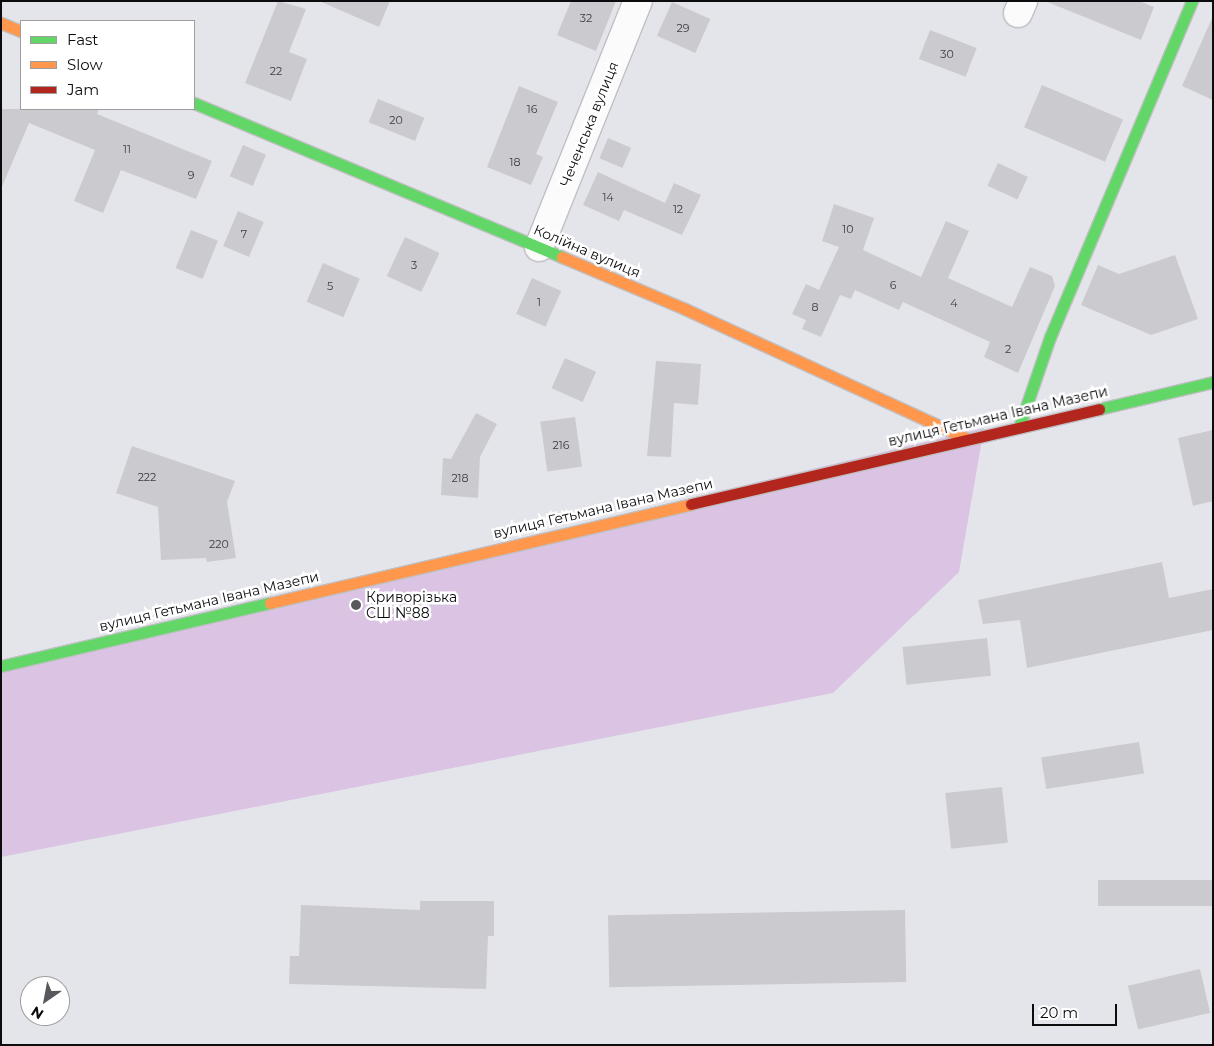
<!DOCTYPE html>
<html>
<head>
<meta charset="utf-8">
<style>
  body { margin:0 }
  #map { position:relative; width:1214px; height:1046px; overflow:hidden; background:#e4e5ea; font-family:Montserrat,sans-serif }
  div>[style] { position:absolute }
  [style*='--x'] { left:calc(var(--x)*1px); top:calc(var(--y)*1px); width:calc(var(--w)*1px); rotate:calc(var(--a)*1deg) }
  .green>* { inset:0; background:#dac3e3 }
  .building>* { inset:0; background:#cbcbcf; transform-origin:0 0 }
  .roads { filter:drop-shadow(1px 0 #c0c0c4) drop-shadow(-1px 0 #c0c0c4) drop-shadow(0 1px #c0c0c4) drop-shadow(0 -1px #c0c0c4) }
  .street>* { height:28px; margin:-14px; padding:0 14px; transform-origin:14px; border-radius:14px; background:#fbfbfc }
  .fast>* { height:11px; margin:-5.5px; padding:0 5.5px; transform-origin:5.5px; border-radius:5.5px; background:#63d668 }
  .slow>* { height:11px; margin:-5.5px; padding:0 5.5px; transform-origin:5.5px; border-radius:5.5px; background:#ff974d }
  .jam>* { height:11px; margin:-5.5px; padding:0 5.5px; transform-origin:5.5px; border-radius:5.5px; background:#b3261e }
  .dots>* { width:14px; height:14px; translate:-50% -50%; box-sizing:border-box; border:2px solid #fff; border-radius:50% }
  span { translate:-50% -50%; white-space:nowrap; text-align:center; line-height:1.15; -webkit-text-stroke:5px #fff; paint-order:stroke }
  .number-label { font-size:11px; color:#3d3d40 }
  .number-label span { -webkit-text-stroke-width:0 }
  .street-label { font-size:14px; color:#0c0c0f }
  .poi-label { font-size:14px; color:#0c0c0f }
  .left { translate:0 -50%; text-align:left }
  .frame { position:absolute; inset:0; border:2px solid #0c0c0f; pointer-events:none }
  .legend { position:absolute; left:20px; top:20px; width:175px; height:90px; box-sizing:border-box; background:#fff; border:1px solid #9e9e9f; margin:0; padding:6px 9px; list-style:none; font-size:15px; color:#0c0c0f }
  .legend li { display:flex; align-items:center; gap:10px; height:25px }
  .legend b { width:25px; border:1px solid #9e9e9f }
  .north { position:absolute; left:20px; top:976px; width:50px; height:50px; box-sizing:border-box; background:#fff; border:1px solid #9e9e9f; border-radius:50%; rotate:213deg; font-size:14px; font-weight:700; line-height:20px; text-align:center; color:#0c0c0f }
  .north::after { content:''; display:block; margin:auto; width:18px; height:22px; background:#58585c; clip-path:polygon(50% 0,100% 100%,50% 72%,0 100%) }
  .scale { position:absolute; left:1032px; top:1004px; width:85px; height:22px; box-sizing:border-box; border:2px solid #0c0c0f; border-top:0; padding-left:6px; font-size:15px; line-height:18px; white-space:nowrap; color:#0c0c0f; -webkit-text-stroke:4px #fff; paint-order:stroke }
</style>
</head>
<body>
<div id="map">
  <div class="green">
    <div style="clip-path:polygon(984px 428px,959px 572px,833px 693px,1px 857px,1px 663px)"></div>
  </div>
  <div class="building">
    <div style="clip-path:polygon(278px 1px,306px 9px,289px 52px,307px 59px,291px 101px,245px 83px)"></div>
    <div style="clip-path:polygon(319px 1px,390px 1px,379px 27px)"></div>
    <div style="clip-path:polygon(571px 1px,616px 1px,596px 51px,557px 35px)"></div>
    <div style="clip-path:polygon(1045px 1px,1139px 1px,1154px 7px,1141px 40px)"></div>
    <div style="left:672px;top:2px;width:42px;height:37px;rotate:24deg"></div>
    <div style="clip-path:polygon(1213px 16px,1213px 100px,1182px 86px)"></div>
    <div style="left:930px;top:30px;width:50px;height:31px;rotate:21deg"></div>
    <div style="left:1042px;top:85px;width:88px;height:46px;rotate:23deg"></div>
    <div style="clip-path:polygon(519px 86px,558px 102px,536px 154px,543px 157px,531px 185px,487px 167px)"></div>
    <div style="left:378px;top:99px;width:50px;height:25px;rotate:22deg"></div>
    <div style="clip-path:polygon(1px 109px,99px 109px,97px 114px,212px 161px,196px 199px,121px 170px,103px 213px,74px 201px,95px 150px,29px 123px,1px 189px)"></div>
    <div style="left:608px;top:138px;width:25px;height:22px;rotate:23deg"></div>
    <div style="left:243px;top:145px;width:25px;height:34px;rotate:23deg"></div>
    <div style="left:998px;top:163px;width:33px;height:25px;rotate:25deg"></div>
    <div style="clip-path:polygon(598px 172px,665px 203px,674px 183px,701px 195px,682px 235px,624px 210px,619px 221px,583px 205px)"></div>
    <div style="clip-path:polygon(834px 204px,874px 218px,863px 250px,921px 277px,946px 221px,969px 231px,948px 278px,1012px 307px,1030px 267px,1052px 276px,1055px 286px,1018px 373px,984px 357px,990px 342px,903px 302px,899px 310px,855px 290px,851px 299px,840px 295px,821px 337px,802px 329px,806px 320px,792px 314px,806px 284px,819px 290px,839px 247px,822px 241px)"></div>
    <div style="left:238px;top:211px;width:28px;height:38px;rotate:23deg"></div>
    <div style="left:191px;top:230px;width:29px;height:41px;rotate:22deg"></div>
    <div style="left:405px;top:237px;width:38px;height:43px;rotate:25deg"></div>
    <div style="clip-path:polygon(1175px 255px,1198px 319px,1151px 335px,1081px 305px,1098px 265px,1119px 274px)"></div>
    <div style="left:323px;top:263px;width:40px;height:42px;rotate:23deg"></div>
    <div style="left:532px;top:278px;width:32px;height:39px;rotate:24deg"></div>
    <div style="left:565px;top:358px;width:34px;height:33px;rotate:24deg"></div>
    <div style="clip-path:polygon(656px 361px,701px 364px,698px 405px,674px 403px,671px 457px,647px 456px)"></div>
    <div style="clip-path:polygon(476px 413px,497px 424px,480px 457px,478px 498px,441px 495px,443px 458px,451px 459px)"></div>
    <div style="left:575px;top:417px;width:50px;height:35px;rotate:82deg"></div>
    <div style="clip-path:polygon(1213px 430px,1213px 501px,1193px 506px,1178px 438px)"></div>
    <div style="clip-path:polygon(132px 446px,235px 481px,227px 502px,236px 558px,207px 562px,206px 558px,161px 560px,158px 507px,116px 493px)"></div>
    <div style="clip-path:polygon(1162px 562px,1169px 598px,1213px 589px,1213px 630px,1027px 668px,1020px 620px,983px 624px,978px 600px)"></div>
    <div style="left:987px;top:638px;width:38px;height:85px;rotate:84deg"></div>
    <div style="left:1139px;top:742px;width:32px;height:99px;rotate:81deg"></div>
    <div style="left:1002px;top:787px;width:56px;height:57px;rotate:84deg"></div>
    <div style="left:1213px;top:880px;width:26px;height:115px;rotate:90deg"></div>
    <div style="clip-path:polygon(420px 901px,494px 901px,494px 936px,488px 936px,486px 989px,289px 984px,290px 956px,299px 956px,301px 905px,420px 910px)"></div>
    <div style="left:905px;top:910px;width:72px;height:297px;rotate:89deg"></div>
    <div style="left:1200px;top:969px;width:45px;height:74px;rotate:77deg"></div>
  </div>
  <div class="roads">
    <div class="street">
      <div style="--x:1018;--y:13;--w:13;--a:-67"></div>
      <div style="--x:539;--y:247;--w:265;--a:-68.1"></div>
    </div>
    <div class="fast">
      <div style="--x:194;--y:103;--w:399;--a:22.7"></div>
      <div style="--x:1099;--y:409;--w:117;--a:-13.3"></div>
      <div style="--x:1019;--y:427;--w:95;--a:-71"></div>
      <div style="--x:1050;--y:337;--w:365;--a:-67.1"></div>
      <div style="--x:1;--y:666;--w:276;--a:-13.2"></div>
    </div>
    <div class="slow">
      <div style="--x:1;--y:23;--w:22;--a:22"></div>
      <div style="--x:562;--y:257;--w:134;--a:22.9"></div>
      <div style="--x:685;--y:309;--w:308;--a:24.7"></div>
      <div style="--x:270;--y:603;--w:432;--a:-13.2"></div>
    </div>
    <div class="jam">
      <div style="--x:691;--y:504;--w:419;--a:-13.1"></div>
    </div>
  </div>
  <div class="dots">
    <div style="left:356px;top:605px;background:#58585c"></div>
  </div>
  <div class="number-label">
    <span style="left:586px;top:18px">32</span>
    <span style="left:683px;top:28px">29</span>
    <span style="left:947px;top:54px">30</span>
    <span style="left:276px;top:71px">22</span>
    <span style="left:532px;top:109px">16</span>
    <span style="left:396px;top:120px">20</span>
    <span style="left:127px;top:149px">11</span>
    <span style="left:515px;top:162px">18</span>
    <span style="left:191px;top:175px">9</span>
    <span style="left:608px;top:197px">14</span>
    <span style="left:678px;top:209px">12</span>
    <span style="left:848px;top:229px">10</span>
    <span style="left:244px;top:234px">7</span>
    <span style="left:414px;top:265px">3</span>
    <span style="left:893px;top:285px">6</span>
    <span style="left:330px;top:286px">5</span>
    <span style="left:539px;top:302px">1</span>
    <span style="left:954px;top:303px">4</span>
    <span style="left:815px;top:307px">8</span>
    <span style="left:1008px;top:349px">2</span>
    <span style="left:561px;top:445px">216</span>
    <span style="left:147px;top:477px">222</span>
    <span style="left:460px;top:478px">218</span>
    <span style="left:219px;top:544px">220</span>
  </div>
  <div class="street-label">
    <span style="left:589px;top:124px;rotate:-68deg">Чеченська вулиця</span>
    <span style="left:587px;top:251px;rotate:23deg">Колійна вулиця</span>
    <span style="left:998px;top:416px;rotate:-13deg">вулиця Гетьмана Івана Мазепи</span>
    <span style="left:603px;top:508px;rotate:-13deg">вулиця Гетьмана Івана Мазепи</span>
    <span style="left:209px;top:601px;rotate:-13deg">вулиця Гетьмана Івана Мазепи</span>
  </div>
  <div class="poi-label">
    <span class="left" style="left:366px;top:605px">Криворізька<br>СШ №88</span>
  </div>
  <div class="frame"></div>
  <ul class="legend">
  <li><b style="height:6px;background:#63d668"></b>Fast</li>
  <li><b style="height:6px;background:#ff974d"></b>Slow</li>
  <li><b style="height:6px;background:#b3261e"></b>Jam</li>
  </ul>
  <div class="north">N</div>
  <div class="scale">20 m</div>
</div>
</body>
</html>
